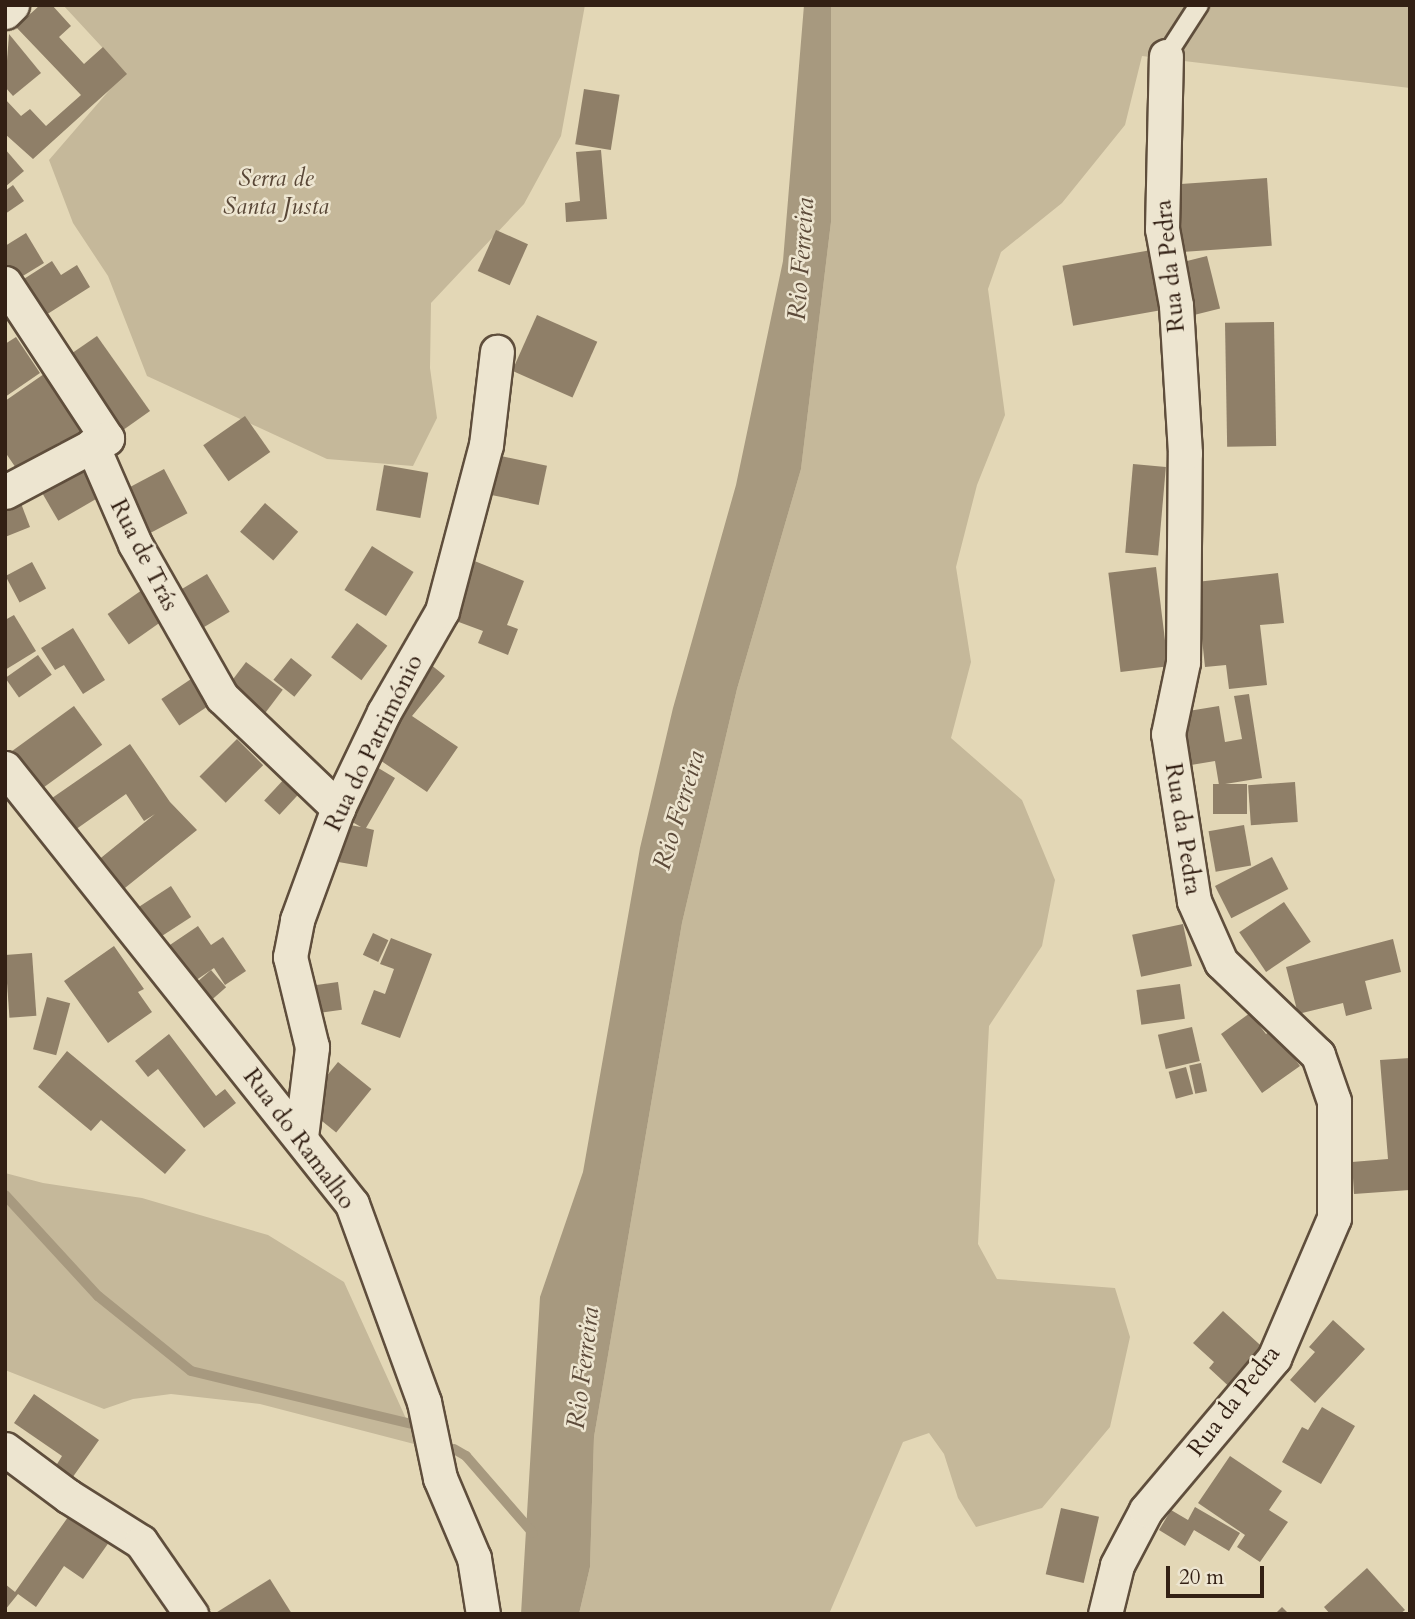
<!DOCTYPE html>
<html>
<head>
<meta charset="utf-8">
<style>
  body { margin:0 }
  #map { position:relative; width:1415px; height:1619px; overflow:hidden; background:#e3d7b6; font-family:Cardo,serif }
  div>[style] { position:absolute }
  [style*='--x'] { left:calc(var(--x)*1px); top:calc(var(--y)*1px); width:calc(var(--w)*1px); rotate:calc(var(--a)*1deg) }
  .green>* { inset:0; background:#c5b89a }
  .water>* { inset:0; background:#a7997f }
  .stream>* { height:10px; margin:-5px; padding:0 5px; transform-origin:5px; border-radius:5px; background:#a7997f }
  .building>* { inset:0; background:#8f7f68; transform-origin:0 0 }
  .roads { filter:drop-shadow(2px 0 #5f4e3c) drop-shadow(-2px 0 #5f4e3c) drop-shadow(0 2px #5f4e3c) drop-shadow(0 -2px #5f4e3c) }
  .service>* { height:18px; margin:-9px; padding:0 9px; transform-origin:9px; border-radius:9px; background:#ede5d0 }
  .minor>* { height:33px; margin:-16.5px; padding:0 16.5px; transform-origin:16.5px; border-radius:16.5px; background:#ede5d0 }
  span { translate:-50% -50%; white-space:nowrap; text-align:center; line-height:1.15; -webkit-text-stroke:5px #ede5d0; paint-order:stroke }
  .park-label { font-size:24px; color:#584636; font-style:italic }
  .street-label { font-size:24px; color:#332014 }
  .water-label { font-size:26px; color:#5c4a39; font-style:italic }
  .frame { position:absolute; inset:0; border:7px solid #332014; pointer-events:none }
  .scale { position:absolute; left:1166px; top:1566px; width:98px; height:32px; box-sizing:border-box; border:4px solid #332014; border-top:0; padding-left:9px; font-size:21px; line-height:24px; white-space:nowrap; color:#332014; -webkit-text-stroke:5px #ede5d0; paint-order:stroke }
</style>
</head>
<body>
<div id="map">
  <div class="green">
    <div style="clip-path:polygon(63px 5px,585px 5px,561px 136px,524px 204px,431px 303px,430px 368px,437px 418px,413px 466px,327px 459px,147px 376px,108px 276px,73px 223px,49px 160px,125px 72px)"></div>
    <div style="clip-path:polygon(831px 5px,1410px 5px,1410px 88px,1142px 56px,1125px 125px,1062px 203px,1001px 252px,988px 289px,1005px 415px,977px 485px,956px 567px,971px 662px,951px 738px,1022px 800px,1055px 880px,1042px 946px,989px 1026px,978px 1244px,997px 1279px,1115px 1288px,1130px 1337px,1110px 1427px,1042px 1508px,976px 1527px,958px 1498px,944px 1454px,929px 1433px,903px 1442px,829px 1614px,579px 1614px,590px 1567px,594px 1437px,682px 923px,737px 689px,801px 469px,831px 222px)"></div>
    <div style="clip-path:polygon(5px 1173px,43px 1183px,142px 1198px,268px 1235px,344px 1282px,418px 1445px,260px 1404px,171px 1394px,133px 1399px,104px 1409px,5px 1370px)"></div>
  </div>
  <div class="water">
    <div style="clip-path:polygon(804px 5px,831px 5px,831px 222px,801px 469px,737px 689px,682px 923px,594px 1437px,590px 1567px,579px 1614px,521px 1614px,540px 1297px,583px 1172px,640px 848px,673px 708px,736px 485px,783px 261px)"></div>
  </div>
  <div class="stream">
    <div style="--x:5;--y:1195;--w:137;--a:47.4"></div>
    <div style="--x:98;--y:1296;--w:119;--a:38.9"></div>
    <div style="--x:191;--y:1371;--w:226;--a:13.5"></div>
    <div style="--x:454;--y:1449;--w:14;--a:30"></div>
    <div style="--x:466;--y:1456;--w:102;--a:49"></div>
  </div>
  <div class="building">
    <div style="clip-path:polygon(40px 5px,52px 5px,71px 26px,59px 37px,84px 64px,103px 47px,127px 74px,33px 159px,5px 134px,5px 99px,21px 116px,30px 109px,46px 126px,81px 95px,16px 27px)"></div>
    <div style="clip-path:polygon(9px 34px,41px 73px,13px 96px,5px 87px)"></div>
    <div style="left:584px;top:89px;width:36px;height:56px;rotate:9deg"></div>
    <div style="clip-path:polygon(5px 149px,24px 171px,5px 187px)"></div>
    <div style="clip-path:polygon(601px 150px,607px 219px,566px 222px,565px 203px,580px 201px,576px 152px)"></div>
    <div style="left:1267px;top:178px;width:68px;height:90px;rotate:86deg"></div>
    <div style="clip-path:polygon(13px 185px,24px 201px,5px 214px,5px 191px)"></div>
    <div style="left:496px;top:230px;width:35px;height:45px;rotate:24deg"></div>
    <div style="clip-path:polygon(26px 233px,44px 263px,13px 282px,5px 270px,5px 246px)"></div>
    <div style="left:1157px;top:249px;width:61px;height:96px;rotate:80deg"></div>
    <div style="left:1207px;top:256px;width:54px;height:33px;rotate:76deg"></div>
    <div style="clip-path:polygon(52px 261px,61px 275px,77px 265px,90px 287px,38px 320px,16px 284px)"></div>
    <div style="left:537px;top:315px;width:66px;height:61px;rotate:24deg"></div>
    <div style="left:1274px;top:322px;width:124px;height:49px;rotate:89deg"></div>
    <div style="clip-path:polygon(97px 336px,150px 411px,109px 440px,65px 358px)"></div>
    <div style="clip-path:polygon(16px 337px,40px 373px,5px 397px,5px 344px)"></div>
    <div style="clip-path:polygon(44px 374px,86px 435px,65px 450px,60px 442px,18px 471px,5px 452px,5px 401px)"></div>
    <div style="left:245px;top:416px;width:44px;height:51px;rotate:55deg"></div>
    <div style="left:501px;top:456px;width:47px;height:40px;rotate:12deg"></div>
    <div style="left:78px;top:461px;width:42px;height:47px;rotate:60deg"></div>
    <div style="left:1133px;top:464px;width:33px;height:89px;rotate:5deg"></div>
    <div style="left:384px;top:465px;width:45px;height:46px;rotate:10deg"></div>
    <div style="left:164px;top:469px;width:50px;height:48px;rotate:62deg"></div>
    <div style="clip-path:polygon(17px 493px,30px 527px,5px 537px,5px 497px)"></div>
    <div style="left:265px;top:503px;width:44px;height:38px;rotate:41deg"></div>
    <div style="left:372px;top:546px;width:49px;height:52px;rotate:32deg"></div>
    <div style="clip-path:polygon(472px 560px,524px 581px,507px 625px,518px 629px,508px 655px,478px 643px,483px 631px,448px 618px)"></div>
    <div style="left:32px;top:562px;width:30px;height:30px;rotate:62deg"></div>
    <div style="left:1156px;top:567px;width:100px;height:48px;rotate:83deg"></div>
    <div style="clip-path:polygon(1278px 573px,1284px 623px,1260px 625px,1267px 685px,1229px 689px,1226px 665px,1205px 667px,1196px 582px)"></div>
    <div style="left:207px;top:574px;width:44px;height:41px;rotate:59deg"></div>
    <div style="left:142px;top:590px;width:37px;height:42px;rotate:55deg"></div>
    <div style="clip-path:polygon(14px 615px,36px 651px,5px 670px,5px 620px)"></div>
    <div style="left:357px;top:623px;width:38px;height:43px;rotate:37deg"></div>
    <div style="clip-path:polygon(73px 628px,105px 680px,83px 694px,64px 665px,55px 670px,41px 648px)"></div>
    <div style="left:38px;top:655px;width:24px;height:40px;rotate:55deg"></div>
    <div style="left:291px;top:658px;width:27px;height:28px;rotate:39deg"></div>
    <div style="left:246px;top:662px;width:46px;height:42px;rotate:37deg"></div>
    <div style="clip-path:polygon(430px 664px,445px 676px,412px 716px,458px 747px,427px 792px,368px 752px)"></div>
    <div style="left:197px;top:675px;width:32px;height:43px;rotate:56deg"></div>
    <div style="clip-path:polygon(1249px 694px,1262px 778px,1219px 785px,1215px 761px,1185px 766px,1176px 713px,1219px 706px,1225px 742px,1242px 739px,1234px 696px)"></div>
    <div style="left:74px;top:706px;width:48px;height:76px;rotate:54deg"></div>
    <div style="left:237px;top:739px;width:37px;height:53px;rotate:45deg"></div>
    <div style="clip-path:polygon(130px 744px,170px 802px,197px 830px,110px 900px,86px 870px,155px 814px,144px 821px,126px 794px,65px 837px,42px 805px)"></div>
    <div style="clip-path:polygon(370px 763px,395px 778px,366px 828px,374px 830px,367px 867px,327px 860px,334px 822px,361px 827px,340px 815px)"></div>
    <div style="left:286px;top:777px;width:21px;height:32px;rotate:43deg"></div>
    <div style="left:1295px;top:782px;width:40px;height:47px;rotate:86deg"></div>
    <div style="left:1247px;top:784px;width:30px;height:34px;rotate:90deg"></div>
    <div style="left:1244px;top:825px;width:41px;height:36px;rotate:80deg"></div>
    <div style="left:1272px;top:857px;width:36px;height:64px;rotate:63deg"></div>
    <div style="left:171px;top:886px;width:37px;height:50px;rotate:57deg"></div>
    <div style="left:1284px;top:902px;width:48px;height:54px;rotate:56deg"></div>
    <div style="left:1183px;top:924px;width:43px;height:52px;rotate:78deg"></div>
    <div style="clip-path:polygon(198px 926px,211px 945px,223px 937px,246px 971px,225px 985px,214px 968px,186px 987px,161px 951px)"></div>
    <div style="left:373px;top:933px;width:17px;height:24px;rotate:25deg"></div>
    <div style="clip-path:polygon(391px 938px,432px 954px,400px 1038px,361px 1024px,374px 990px,385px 994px,394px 969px,380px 964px)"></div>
    <div style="clip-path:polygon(1393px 939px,1401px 972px,1365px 981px,1372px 1009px,1346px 1016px,1343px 1003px,1298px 1014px,1286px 967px)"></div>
    <div style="clip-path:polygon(114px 946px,144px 989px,138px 992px,152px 1012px,108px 1043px,64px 981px)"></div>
    <div style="left:32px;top:953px;width:63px;height:27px;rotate:86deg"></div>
    <div style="left:211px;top:970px;width:23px;height:28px;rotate:49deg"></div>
    <div style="left:338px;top:982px;width:28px;height:29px;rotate:82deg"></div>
    <div style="left:1180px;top:984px;width:35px;height:44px;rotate:82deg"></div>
    <div style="left:47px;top:997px;width:24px;height:54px;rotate:15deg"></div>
    <div style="clip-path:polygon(1250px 1013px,1266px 1034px,1273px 1029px,1300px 1066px,1262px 1093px,1221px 1034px)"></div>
    <div style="left:1192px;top:1027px;width:35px;height:35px;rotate:77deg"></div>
    <div style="clip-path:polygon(169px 1034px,216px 1096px,225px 1089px,236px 1103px,204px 1128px,158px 1069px,148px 1077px,135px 1061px)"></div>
    <div style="clip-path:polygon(67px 1051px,186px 1150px,165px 1174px,101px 1120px,91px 1131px,38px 1087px)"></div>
    <div style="clip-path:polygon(1410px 1058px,1410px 1190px,1354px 1194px,1352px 1162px,1388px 1159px,1380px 1060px)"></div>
    <div style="left:338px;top:1062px;width:43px;height:56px;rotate:39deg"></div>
    <div style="left:1201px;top:1063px;width:29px;height:12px;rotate:78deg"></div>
    <div style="left:1186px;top:1067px;width:28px;height:18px;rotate:75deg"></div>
    <div style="clip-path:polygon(1223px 1311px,1270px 1354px,1235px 1392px,1209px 1368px,1214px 1362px,1193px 1343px)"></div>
    <div style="clip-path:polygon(1333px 1320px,1365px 1349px,1315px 1403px,1290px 1380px,1315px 1352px,1309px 1347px)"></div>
    <div style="clip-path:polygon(34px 1394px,99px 1440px,70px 1481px,54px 1469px,62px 1456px,14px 1423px)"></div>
    <div style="clip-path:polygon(1322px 1407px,1355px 1426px,1321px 1484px,1282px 1462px,1302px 1427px,1308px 1430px)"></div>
    <div style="clip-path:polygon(1230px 1456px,1282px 1491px,1269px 1510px,1288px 1522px,1260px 1562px,1237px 1547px,1245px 1535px,1198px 1503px)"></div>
    <div style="clip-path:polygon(1195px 1507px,1240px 1533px,1229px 1551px,1194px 1530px,1185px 1546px,1159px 1530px,1171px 1510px,1188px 1520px)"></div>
    <div style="left:1061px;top:1508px;width:39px;height:68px;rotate:13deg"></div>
    <div style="clip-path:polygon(73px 1510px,112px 1538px,83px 1579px,64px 1566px,36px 1607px,18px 1594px,5px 1610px,5px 1584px,15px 1592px)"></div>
    <div style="clip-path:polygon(1367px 1568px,1405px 1610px,1400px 1614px,1330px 1614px,1324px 1607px)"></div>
    <div style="clip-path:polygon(270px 1579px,292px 1614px,214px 1614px)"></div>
    <div style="clip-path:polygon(1282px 1607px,1289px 1614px,1275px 1614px)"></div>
  </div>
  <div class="roads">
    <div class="service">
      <div style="--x:1166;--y:56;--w:61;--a:-57.1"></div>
    </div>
    <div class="minor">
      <div style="--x:5;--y:12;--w:10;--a:-45"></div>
      <div style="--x:5;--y:283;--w:186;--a:56.7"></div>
      <div style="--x:107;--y:438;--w:115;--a:152.1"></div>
      <div style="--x:92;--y:445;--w:108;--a:66.5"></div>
      <div style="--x:135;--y:544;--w:176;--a:60.4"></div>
      <div style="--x:222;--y:697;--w:161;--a:43.7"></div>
      <div style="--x:5;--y:768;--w:557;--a:51.48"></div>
      <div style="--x:352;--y:1204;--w:211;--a:70"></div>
      <div style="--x:424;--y:1402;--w:78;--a:78.1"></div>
      <div style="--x:440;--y:1478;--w:87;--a:67"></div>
      <div style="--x:474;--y:1558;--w:57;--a:80.9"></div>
      <div style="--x:301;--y:1137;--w:91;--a:-83"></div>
      <div style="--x:312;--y:1047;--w:93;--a:-103.7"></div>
      <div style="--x:290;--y:957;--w:38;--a:-79"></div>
      <div style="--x:297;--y:920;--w:119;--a:-69.9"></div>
      <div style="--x:338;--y:808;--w:106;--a:-64.4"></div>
      <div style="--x:384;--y:712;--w:116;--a:-60.1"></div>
      <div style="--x:442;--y:611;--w:172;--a:-75.2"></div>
      <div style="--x:486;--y:445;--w:94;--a:-83.3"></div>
      <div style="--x:5;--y:1449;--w:79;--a:36.7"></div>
      <div style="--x:68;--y:1496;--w:86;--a:32.2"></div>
      <div style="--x:141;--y:1542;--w:88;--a:55.2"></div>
      <div style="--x:1105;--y:1614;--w:50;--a:-76.2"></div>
      <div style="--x:1117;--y:1565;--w:62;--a:-62.2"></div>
      <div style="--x:1146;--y:1510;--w:199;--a:-49.9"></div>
      <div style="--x:1274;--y:1358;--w:152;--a:-66.8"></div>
      <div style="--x:1334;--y:1218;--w:117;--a:-90"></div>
      <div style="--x:1334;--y:1101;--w:49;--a:-109.2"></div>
      <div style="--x:1318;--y:1055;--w:134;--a:-136.2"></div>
      <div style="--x:1221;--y:962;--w:67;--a:-113.9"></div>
      <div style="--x:1194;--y:901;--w:169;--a:-98.8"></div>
      <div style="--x:1168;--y:734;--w:74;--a:-78.2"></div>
      <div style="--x:1183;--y:662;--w:209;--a:-89.5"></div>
      <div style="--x:1185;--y:453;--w:148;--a:-93.5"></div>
      <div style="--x:1176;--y:305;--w:77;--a:-100.4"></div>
      <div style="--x:1162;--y:229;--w:173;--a:-88.7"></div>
    </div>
  </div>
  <div class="park-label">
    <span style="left:276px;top:193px">Serra de<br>Santa Justa</span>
  </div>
  <div class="street-label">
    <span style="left:1170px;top:266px;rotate:-96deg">Rua da Pedra</span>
    <span style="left:144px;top:555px;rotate:63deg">Rua de Trás</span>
    <span style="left:374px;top:743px;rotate:-64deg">Rua do Património</span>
    <span style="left:1183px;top:829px;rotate:81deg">Rua da Pedra</span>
    <span style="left:299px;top:1139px;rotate:53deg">Rua do Ramalho</span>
    <span style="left:1234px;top:1401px;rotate:-52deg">Rua da Pedra</span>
  </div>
  <div class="water-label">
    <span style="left:801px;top:259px;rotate:-86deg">Rio Ferreira</span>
    <span style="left:679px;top:810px;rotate:-73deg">Rio Ferreira</span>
    <span style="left:583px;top:1368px;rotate:-83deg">Rio Ferreira</span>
  </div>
  <div class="frame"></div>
  <div class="scale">20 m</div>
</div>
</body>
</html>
